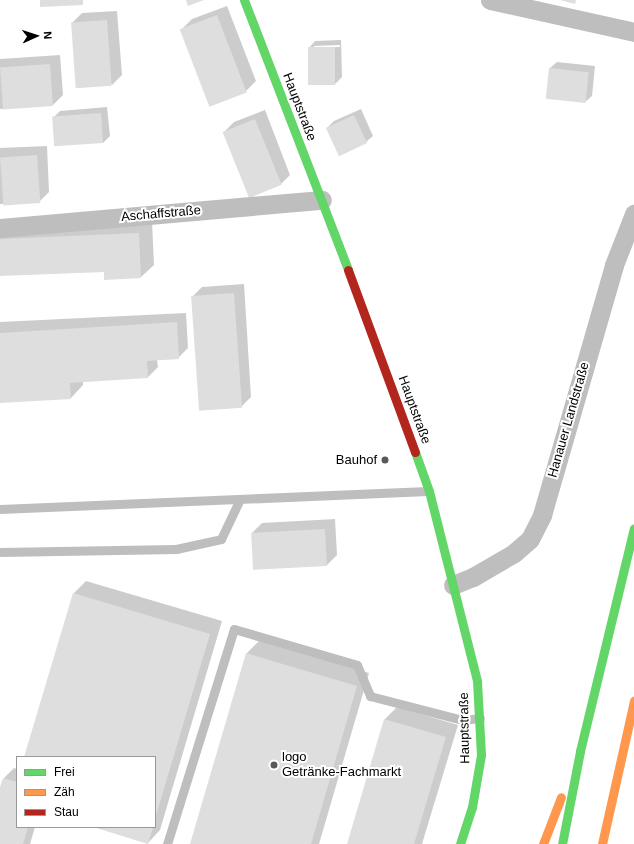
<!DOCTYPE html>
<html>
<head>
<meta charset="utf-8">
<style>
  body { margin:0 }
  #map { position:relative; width:634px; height:844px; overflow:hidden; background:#fff; font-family:Helvetica,sans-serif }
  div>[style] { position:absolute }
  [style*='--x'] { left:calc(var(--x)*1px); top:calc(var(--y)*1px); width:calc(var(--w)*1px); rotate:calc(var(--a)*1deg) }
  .shadow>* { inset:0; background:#0003 }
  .building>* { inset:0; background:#dedede; transform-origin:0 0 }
  .lane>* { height:9px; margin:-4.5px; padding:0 4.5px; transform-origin:4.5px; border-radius:4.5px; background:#bebebe }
  .street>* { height:19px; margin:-9.5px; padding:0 9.5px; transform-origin:9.5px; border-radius:9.5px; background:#bebebe }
  .fast>* { height:9px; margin:-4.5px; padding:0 4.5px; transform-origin:4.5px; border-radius:4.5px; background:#63d668 }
  .slow>* { height:9px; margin:-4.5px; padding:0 4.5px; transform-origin:4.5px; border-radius:4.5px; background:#ff974d }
  .jam>* { height:9px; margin:-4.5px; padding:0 4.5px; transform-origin:4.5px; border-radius:4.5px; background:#b3261e }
  .dots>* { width:11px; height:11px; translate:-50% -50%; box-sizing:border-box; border:2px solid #fff; border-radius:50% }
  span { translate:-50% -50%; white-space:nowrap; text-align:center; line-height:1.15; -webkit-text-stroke:4px #fff; paint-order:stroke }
  .street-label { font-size:13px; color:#000 }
  .poi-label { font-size:13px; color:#000 }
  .right { translate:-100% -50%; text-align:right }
  .left { translate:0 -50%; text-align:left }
  .legend { position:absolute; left:16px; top:756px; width:140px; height:72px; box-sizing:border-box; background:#fff; border:1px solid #999; margin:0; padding:5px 7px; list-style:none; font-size:12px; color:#000 }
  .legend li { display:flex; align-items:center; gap:8px; height:20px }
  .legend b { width:20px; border:1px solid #999 }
  .north { position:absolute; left:16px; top:16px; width:40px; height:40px; -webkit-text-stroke:3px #fff; paint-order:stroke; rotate:87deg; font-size:11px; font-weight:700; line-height:16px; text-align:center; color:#000 }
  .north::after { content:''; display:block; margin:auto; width:14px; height:18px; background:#000; clip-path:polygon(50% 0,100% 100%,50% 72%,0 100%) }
</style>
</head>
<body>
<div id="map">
  <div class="shadow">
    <div style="clip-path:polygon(227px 6px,256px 81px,246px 91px,182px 29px,192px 19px)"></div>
    <div style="clip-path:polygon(117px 11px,122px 75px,112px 85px,72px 23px,82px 13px)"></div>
    <div style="clip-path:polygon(evenodd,341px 40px,342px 77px,335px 84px,309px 48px,315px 41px,341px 40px,340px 45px,340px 47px,314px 48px,314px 46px,340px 45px)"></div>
    <div style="clip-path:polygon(60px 55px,63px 95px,53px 105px,0 109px,0 59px)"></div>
    <div style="clip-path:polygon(557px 62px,595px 66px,592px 96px,585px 102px,550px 68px)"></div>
    <div style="clip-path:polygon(107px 107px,110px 136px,103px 143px,53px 118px,60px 111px)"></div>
    <div style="clip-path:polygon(361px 109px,373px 136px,366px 142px,327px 128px,334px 121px)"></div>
    <div style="clip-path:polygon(265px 110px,290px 175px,281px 184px,224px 132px,234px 122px)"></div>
    <div style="clip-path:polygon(47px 146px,49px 192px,39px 202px,0 204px,0 148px)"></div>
    <div style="clip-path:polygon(152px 221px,154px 265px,141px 277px,105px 279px,105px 271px,0 275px,0 228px)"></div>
    <div style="clip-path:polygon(244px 284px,251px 397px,241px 407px,192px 297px,202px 287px)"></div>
    <div style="clip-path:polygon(186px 313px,188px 348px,178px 358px,157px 360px,158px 367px,148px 377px,83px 381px,83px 385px,71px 398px,0 402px,0 322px)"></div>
    <div style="clip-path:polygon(335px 519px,337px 555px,327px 565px,252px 533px,262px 523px)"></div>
    <div style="clip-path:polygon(86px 581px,222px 621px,160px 830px,148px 843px,95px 827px,155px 827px,155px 757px,25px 757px,74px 593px)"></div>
    <div style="clip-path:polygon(259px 641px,369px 673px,319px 844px,191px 844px,247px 653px)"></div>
    <div style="clip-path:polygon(397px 707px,458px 725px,422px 844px,348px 844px,385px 719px)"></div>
    <div style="clip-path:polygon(14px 768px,17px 769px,17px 827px,35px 827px,30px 844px,0 844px,0 791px,4px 778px)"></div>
  </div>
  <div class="building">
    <div style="clip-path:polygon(40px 0,83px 0,83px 5px,40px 7px)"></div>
    <div style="clip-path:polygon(186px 0,204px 0,188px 6px)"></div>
    <div style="clip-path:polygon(560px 0,576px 0,575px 4px)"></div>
    <div style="left:217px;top:15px;width:83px;height:40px;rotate:69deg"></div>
    <div style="left:107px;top:20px;width:66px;height:36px;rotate:86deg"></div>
    <div style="left:308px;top:47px;width:27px;height:38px"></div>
    <div style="left:50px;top:64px;width:42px;height:50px;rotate:86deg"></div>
    <div style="left:549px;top:68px;width:40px;height:31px;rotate:6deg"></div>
    <div style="left:101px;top:113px;width:30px;height:49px;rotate:86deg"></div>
    <div style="left:354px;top:115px;width:31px;height:31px;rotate:65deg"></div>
    <div style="left:255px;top:119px;width:71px;height:35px;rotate:68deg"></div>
    <div style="left:37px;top:155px;width:48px;height:37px;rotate:86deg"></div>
    <div style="clip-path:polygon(139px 233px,141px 278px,104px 280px,104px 272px,0 276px,0 239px)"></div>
    <div style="left:234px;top:293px;width:115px;height:43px;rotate:86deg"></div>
    <div style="clip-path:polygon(177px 322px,179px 359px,147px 361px,148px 378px,70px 383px,71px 399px,0 403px,0 333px)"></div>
    <div style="left:325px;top:529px;width:37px;height:74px;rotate:87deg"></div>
    <div style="clip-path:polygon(73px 593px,210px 634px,155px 819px,155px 757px,24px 757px)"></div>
    <div style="clip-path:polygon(246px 653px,357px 686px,311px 844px,190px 844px)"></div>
    <div style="clip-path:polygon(384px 719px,446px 737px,414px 844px,347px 844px)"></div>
    <div style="clip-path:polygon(3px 778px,17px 782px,17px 827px,28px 827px,23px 844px,0 844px,0 787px)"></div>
    <div style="clip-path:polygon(93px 827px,153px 827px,148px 844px)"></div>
  </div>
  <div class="lane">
    <div style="--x:0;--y:509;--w:428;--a:-2.4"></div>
    <div style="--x:0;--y:552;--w:176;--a:-1"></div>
    <div style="--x:176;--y:549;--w:46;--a:-12.5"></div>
    <div style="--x:221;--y:539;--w:44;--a:-64.6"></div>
    <div style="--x:167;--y:844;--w:225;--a:-72.7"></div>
    <div style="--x:234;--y:629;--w:128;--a:16.3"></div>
    <div style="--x:357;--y:665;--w:34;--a:67"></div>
    <div style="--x:370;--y:696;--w:95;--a:14.6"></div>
    <div style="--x:462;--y:720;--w:18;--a:-6"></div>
  </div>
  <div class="street">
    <div style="--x:490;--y:0;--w:148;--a:12.5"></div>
    <div style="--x:0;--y:228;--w:323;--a:-5"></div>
    <div style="--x:453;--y:585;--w:22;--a:-22"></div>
    <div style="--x:473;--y:577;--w:48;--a:-30.3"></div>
    <div style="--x:514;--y:553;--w:21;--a:-41"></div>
    <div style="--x:530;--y:539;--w:27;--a:-63"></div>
    <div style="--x:542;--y:515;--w:260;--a:-73.9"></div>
    <div style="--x:614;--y:265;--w:55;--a:-68.6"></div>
  </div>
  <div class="fast">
    <div style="--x:244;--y:0;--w:289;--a:68.9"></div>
    <div style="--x:415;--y:452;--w:41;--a:70.3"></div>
    <div style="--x:429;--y:491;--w:196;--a:75.8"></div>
    <div style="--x:477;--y:681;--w:74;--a:86.9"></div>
    <div style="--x:481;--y:755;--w:53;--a:99.8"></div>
    <div style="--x:472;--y:807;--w:39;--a:108"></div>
    <div style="--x:562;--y:844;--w:95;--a:-79"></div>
    <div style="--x:580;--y:751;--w:229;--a:-76.4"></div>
  </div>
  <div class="slow">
    <div style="--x:543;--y:844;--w:50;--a:-69"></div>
    <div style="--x:602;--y:844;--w:147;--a:-77.4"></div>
  </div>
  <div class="jam">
    <div style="--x:348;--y:270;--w:194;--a:69.8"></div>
  </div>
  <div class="dots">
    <div style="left:385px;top:460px;background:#595959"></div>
    <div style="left:274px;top:765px;background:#595959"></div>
  </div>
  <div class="street-label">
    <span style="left:299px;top:107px;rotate:69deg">Hauptstraße</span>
    <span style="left:161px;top:214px;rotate:-5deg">Aschaffstraße</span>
    <span style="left:414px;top:410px;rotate:70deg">Hauptstraße</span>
    <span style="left:569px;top:420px;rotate:-74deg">Hanauer Landstraße</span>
    <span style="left:465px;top:728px;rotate:-91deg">Hauptstraße</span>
  </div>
  <div class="poi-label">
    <span class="right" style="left:377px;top:460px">Bauhof</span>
    <span class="left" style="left:282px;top:765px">logo<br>Getränke-Fachmarkt</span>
  </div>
  <ul class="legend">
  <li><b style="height:5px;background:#63d668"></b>Frei</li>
  <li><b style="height:5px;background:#ff974d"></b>Zäh</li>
  <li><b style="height:5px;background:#b3261e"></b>Stau</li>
  </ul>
  <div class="north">N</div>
</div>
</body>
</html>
